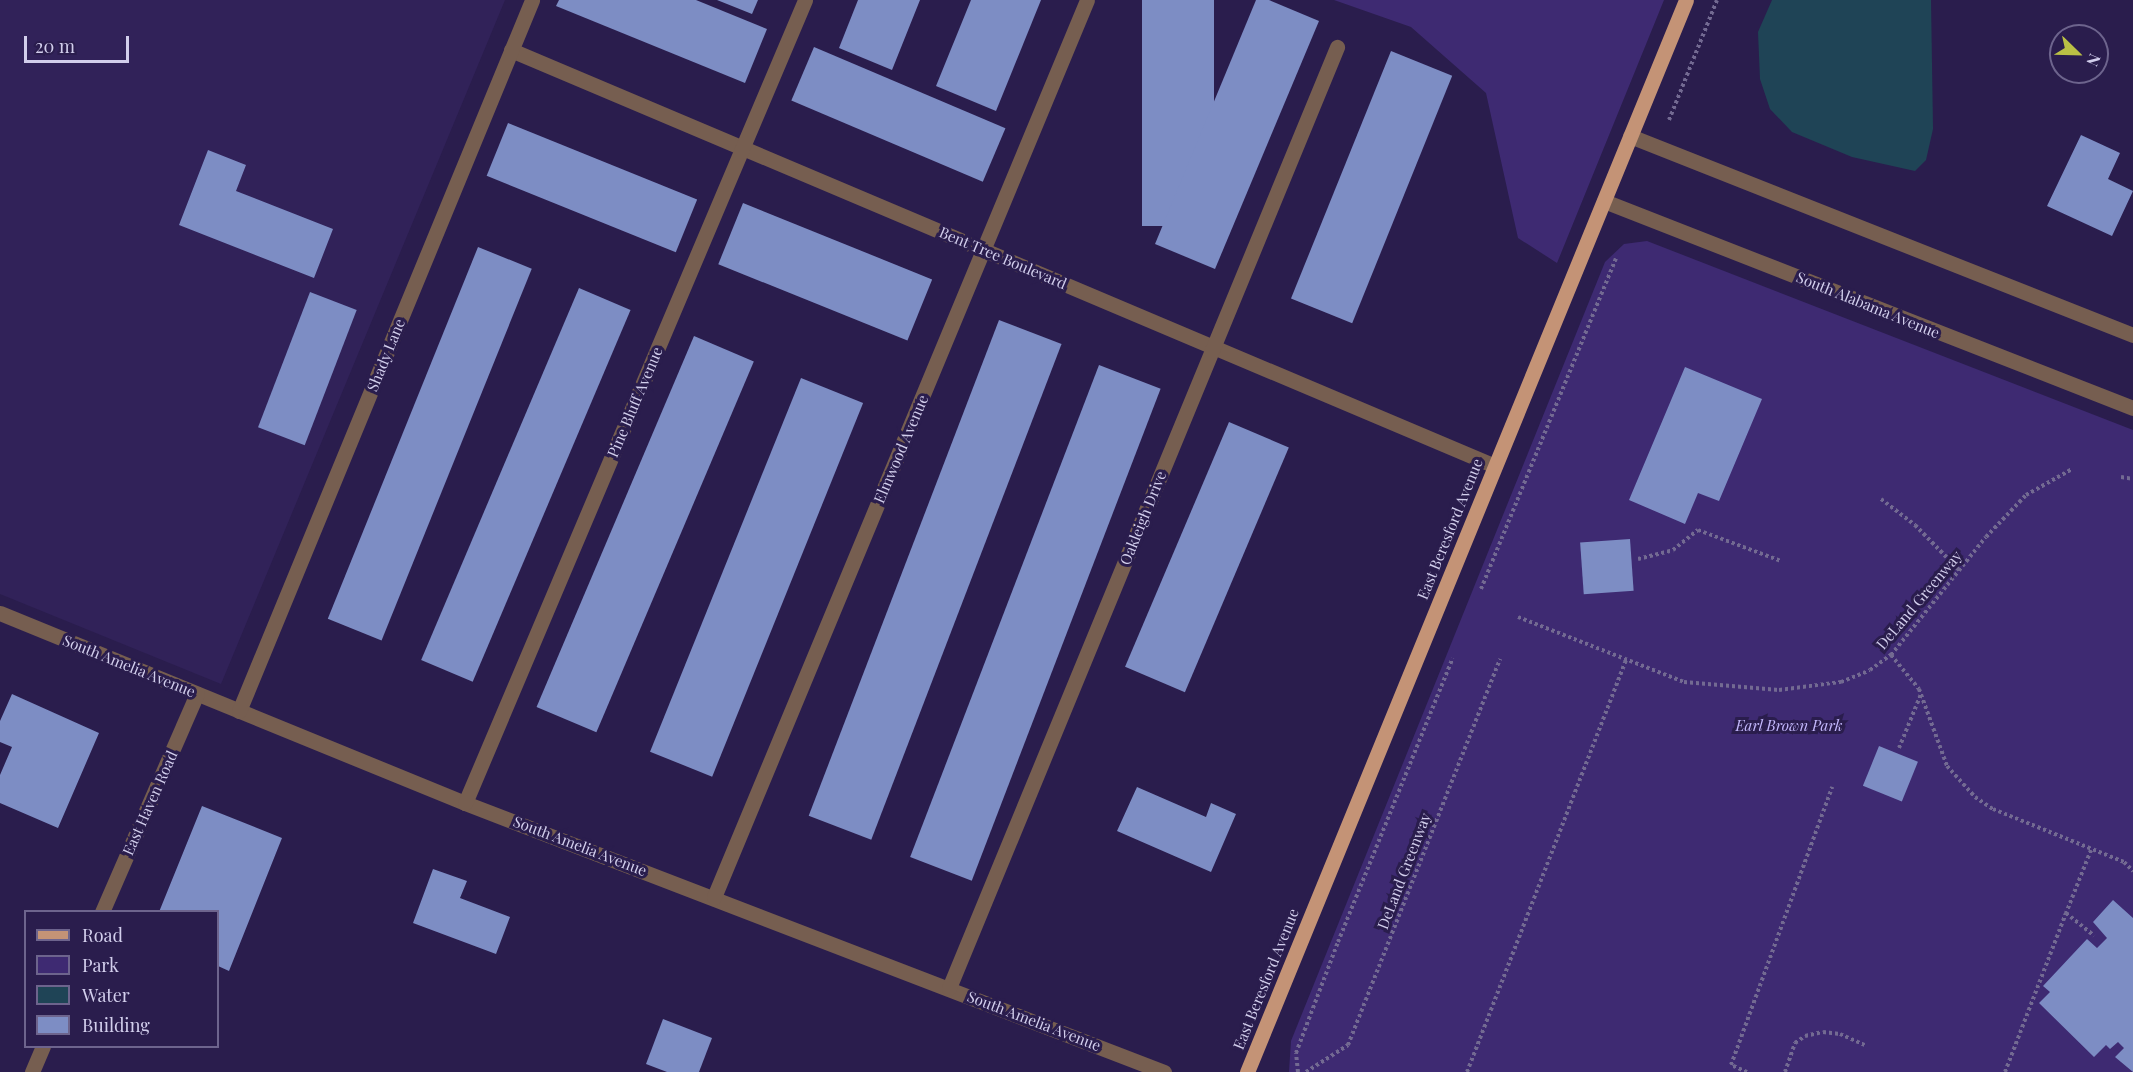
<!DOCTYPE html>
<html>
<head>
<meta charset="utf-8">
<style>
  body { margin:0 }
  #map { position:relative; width:2133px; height:1072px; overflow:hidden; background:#2a1d4d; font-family:"Playfair Display",serif }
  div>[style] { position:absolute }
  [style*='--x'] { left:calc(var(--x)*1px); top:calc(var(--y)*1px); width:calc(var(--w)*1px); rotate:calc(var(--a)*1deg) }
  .built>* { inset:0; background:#312259 }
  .green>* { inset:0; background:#3e2a72 }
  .water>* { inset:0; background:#1f4456 }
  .building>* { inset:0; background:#7d8dc4; transform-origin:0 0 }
  .path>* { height:4px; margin-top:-2px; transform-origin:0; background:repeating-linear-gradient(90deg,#736a92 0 3px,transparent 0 6px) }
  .minor>* { height:15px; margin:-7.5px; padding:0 7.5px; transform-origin:7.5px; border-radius:7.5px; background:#765e50 }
  .major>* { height:15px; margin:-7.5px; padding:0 7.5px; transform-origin:7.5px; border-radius:7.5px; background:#c49376 }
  span { translate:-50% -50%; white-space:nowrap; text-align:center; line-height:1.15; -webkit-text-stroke:6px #2a1d4d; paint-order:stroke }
  .street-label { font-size:15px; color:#d2ceec }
  .park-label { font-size:15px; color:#c3b7fc; font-style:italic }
  .legend { position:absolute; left:24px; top:910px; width:195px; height:138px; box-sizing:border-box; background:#2a1d4d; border:2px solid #6d648d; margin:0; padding:8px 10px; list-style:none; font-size:18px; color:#d2ceec }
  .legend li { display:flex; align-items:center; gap:12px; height:30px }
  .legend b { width:30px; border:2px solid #6d648d }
  .north { position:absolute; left:2049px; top:24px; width:60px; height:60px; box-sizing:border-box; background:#2a1d4d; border:2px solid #6d648d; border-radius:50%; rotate:113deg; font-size:16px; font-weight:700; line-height:24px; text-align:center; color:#d2ceec }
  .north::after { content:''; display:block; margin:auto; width:21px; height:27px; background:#bac045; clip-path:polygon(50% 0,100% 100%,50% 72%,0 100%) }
  .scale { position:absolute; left:24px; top:36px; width:105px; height:27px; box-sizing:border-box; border:3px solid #d2ceec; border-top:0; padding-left:8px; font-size:18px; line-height:21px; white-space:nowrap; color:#d2ceec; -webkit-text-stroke:4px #2a1d4d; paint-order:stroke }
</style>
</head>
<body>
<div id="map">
  <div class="built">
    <div style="clip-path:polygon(0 0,505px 0,221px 684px,0 594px)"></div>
  </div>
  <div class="green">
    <div style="clip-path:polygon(1334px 0,1664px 0,1557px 263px,1518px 238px,1486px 93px,1411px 27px)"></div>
    <div style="clip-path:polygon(1647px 241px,2133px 430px,2133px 1072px,1289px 1072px,1291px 1041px,1605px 262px,1624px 244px)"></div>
  </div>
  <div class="water">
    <div style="clip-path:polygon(1772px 0,1931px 0,1933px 129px,1926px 160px,1915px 171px,1852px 157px,1792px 132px,1770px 109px,1760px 79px,1758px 32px)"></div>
  </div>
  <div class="building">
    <div style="clip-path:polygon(559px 0,696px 0,767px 29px,745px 83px,556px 6px)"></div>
    <div style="clip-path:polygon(717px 0,758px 0,752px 14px)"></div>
    <div style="clip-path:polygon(858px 0,920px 0,892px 70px,839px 48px)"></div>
    <div style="clip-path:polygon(971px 0,1041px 0,996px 111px,936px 86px)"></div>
    <div style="left:1142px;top:0;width:72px;height:226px"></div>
    <div style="clip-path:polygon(1256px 0,1269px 0,1319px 21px,1215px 269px,1155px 244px)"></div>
    <div style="left:814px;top:47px;width:208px;height:58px;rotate:23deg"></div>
    <div style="left:1391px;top:51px;width:66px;height:267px;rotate:22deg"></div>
    <div style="left:508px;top:123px;width:204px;height:57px;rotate:22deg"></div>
    <div style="clip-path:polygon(2081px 135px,2120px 153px,2108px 179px,2133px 191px,2112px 236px,2047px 206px)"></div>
    <div style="clip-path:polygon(208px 150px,246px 165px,236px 191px,333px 229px,314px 278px,179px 225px)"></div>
    <div style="left:743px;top:203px;width:204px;height:66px;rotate:22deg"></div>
    <div style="left:478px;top:247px;width:58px;height:401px;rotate:22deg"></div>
    <div style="left:579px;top:288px;width:56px;height:404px;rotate:23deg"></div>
    <div style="left:310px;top:292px;width:50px;height:145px;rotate:21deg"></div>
    <div style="left:999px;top:320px;width:67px;height:531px;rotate:21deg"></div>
    <div style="left:694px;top:336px;width:65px;height:403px;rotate:23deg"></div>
    <div style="left:1099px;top:365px;width:66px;height:527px;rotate:21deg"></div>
    <div style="clip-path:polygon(1685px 367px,1762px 399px,1719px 501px,1698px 493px,1685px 524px,1629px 500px)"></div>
    <div style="left:801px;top:378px;width:67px;height:403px;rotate:22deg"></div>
    <div style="left:1229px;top:422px;width:65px;height:266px;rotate:23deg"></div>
    <div style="left:1630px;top:539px;width:52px;height:50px;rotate:86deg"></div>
    <div style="clip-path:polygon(12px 694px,99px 733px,58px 828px,0 803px,0 775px,12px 747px,0 742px,0 721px)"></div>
    <div style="left:1879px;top:746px;width:42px;height:43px;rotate:22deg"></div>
    <div style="clip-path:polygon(1137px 787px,1206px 817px,1211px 803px,1236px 814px,1211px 872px,1117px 831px)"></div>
    <div style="clip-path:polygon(202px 806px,282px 838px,229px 971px,218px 966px,218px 912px,159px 912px)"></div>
    <div style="clip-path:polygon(433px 869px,467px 881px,460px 898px,510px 917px,496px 954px,413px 923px)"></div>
    <div style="clip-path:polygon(2113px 900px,2133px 918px,2133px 1072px,2115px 1057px,2124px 1048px,2118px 1042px,2110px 1049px,2106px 1045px,2094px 1057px,2039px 1003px,2050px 992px,2043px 986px,2087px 939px,2097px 948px,2107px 938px,2093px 922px)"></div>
    <div style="clip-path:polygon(663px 1019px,712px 1038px,699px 1072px,667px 1072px,646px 1064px)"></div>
  </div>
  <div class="path">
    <div style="--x:1669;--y:120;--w:129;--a:-68.2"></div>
    <div style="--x:2121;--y:477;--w:12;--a:9"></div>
    <div style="--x:1881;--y:499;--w:43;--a:37.4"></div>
    <div style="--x:1915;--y:525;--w:63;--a:45.6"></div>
    <div style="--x:1638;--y:559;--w:36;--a:-14"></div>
    <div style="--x:1673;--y:550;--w:32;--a:-39"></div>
    <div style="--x:1698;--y:530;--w:89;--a:20.5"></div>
    <div style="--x:1481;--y:589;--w:357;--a:-67.8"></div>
    <div style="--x:1518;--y:617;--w:178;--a:21.4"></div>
    <div style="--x:1684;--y:682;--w:95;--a:4.8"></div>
    <div style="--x:1779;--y:690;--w:63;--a:-7.4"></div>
    <div style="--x:1841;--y:682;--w:31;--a:-22"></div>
    <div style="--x:1870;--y:670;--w:26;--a:-36"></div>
    <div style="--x:1891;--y:655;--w:151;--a:-51.2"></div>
    <div style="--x:1986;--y:537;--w:58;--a:-46.4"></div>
    <div style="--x:2026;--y:495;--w:53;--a:-29.5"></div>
    <div style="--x:1891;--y:655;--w:44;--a:50.5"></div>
    <div style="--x:1919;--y:689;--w:82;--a:70"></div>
    <div style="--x:1947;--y:766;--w:42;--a:47.9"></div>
    <div style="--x:1975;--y:797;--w:22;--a:34"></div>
    <div style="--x:1993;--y:809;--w:141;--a:22"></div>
    <div style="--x:2124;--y:862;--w:13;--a:45"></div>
    <div style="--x:1899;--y:748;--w:58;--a:-67.8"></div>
    <div style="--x:2091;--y:850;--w:68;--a:111.6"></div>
    <div style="--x:2066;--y:913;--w:36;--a:39"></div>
    <div style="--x:1298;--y:1072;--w:19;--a:-96"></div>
    <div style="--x:1296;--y:1053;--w:119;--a:-69.3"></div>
    <div style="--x:1338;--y:942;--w:306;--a:-68"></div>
    <div style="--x:1306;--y:1072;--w:50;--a:-32.7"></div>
    <div style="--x:1348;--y:1045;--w:415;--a:-68.5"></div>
    <div style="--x:1467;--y:1072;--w:443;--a:-68.9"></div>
    <div style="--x:1747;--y:1072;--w:17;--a:-156"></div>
    <div style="--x:1731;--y:1065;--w:296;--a:-70"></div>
    <div style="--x:1785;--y:1072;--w:31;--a:-71"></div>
    <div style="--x:1795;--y:1043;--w:12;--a:-35"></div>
    <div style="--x:1805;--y:1036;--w:18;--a:-13"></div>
    <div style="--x:1823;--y:1032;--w:17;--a:7"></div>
    <div style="--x:1840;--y:1034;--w:27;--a:24"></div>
    <div style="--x:2005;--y:1072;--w:170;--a:-69"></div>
  </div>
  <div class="minor">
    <div style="--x:511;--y:50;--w:1068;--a:22.92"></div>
    <div style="--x:1630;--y:136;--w:541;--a:21.59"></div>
    <div style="--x:1604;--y:201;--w:568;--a:21.37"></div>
    <div style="--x:0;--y:613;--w:502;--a:22.23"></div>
    <div style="--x:465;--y:803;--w:749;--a:21.05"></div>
    <div style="--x:239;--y:711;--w:769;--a:-67.6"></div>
    <div style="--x:465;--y:803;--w:872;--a:-67.05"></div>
    <div style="--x:714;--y:897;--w:971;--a:-67.42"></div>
    <div style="--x:102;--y:912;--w:238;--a:-66.5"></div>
    <div style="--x:949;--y:988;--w:1018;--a:-67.59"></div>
    <div style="--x:32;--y:1072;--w:28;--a:-67"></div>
  </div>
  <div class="major">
    <div style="--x:1247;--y:1072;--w:1158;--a:-67.73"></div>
  </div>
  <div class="street-label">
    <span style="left:1003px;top:258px;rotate:23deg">Bent Tree Boulevard</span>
    <span style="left:1868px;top:305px;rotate:22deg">South Alabama Avenue</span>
    <span style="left:386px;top:355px;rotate:-68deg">Shady Lane</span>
    <span style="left:635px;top:402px;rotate:-67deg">Pine Bluff Avenue</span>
    <span style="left:901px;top:449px;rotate:-67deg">Elmwood Avenue</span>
    <span style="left:1143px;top:518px;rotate:-68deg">Oakleigh Drive</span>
    <span style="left:1450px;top:529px;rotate:-68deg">East Beresford Avenue</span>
    <span style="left:1919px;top:600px;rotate:-50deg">DeLand Greenway</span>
    <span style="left:129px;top:666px;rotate:22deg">South Amelia Avenue</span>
    <span style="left:150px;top:803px;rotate:-66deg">East Haven Road</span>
    <span style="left:580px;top:846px;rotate:21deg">South Amelia Avenue</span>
    <span style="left:1404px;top:871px;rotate:-69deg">DeLand Greenway</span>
    <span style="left:1266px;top:979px;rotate:-68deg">East Beresford Avenue</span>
    <span style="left:1034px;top:1021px;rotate:21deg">South Amelia Avenue</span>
  </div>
  <div class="park-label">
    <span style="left:1789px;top:726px">Earl Brown Park</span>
  </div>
  <ul class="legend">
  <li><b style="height:8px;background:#c49376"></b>Road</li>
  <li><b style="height:16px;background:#3e2a72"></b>Park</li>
  <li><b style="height:16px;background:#1f4456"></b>Water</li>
  <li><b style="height:16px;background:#7d8dc4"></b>Building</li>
  </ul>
  <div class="north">N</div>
  <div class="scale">20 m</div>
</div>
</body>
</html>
